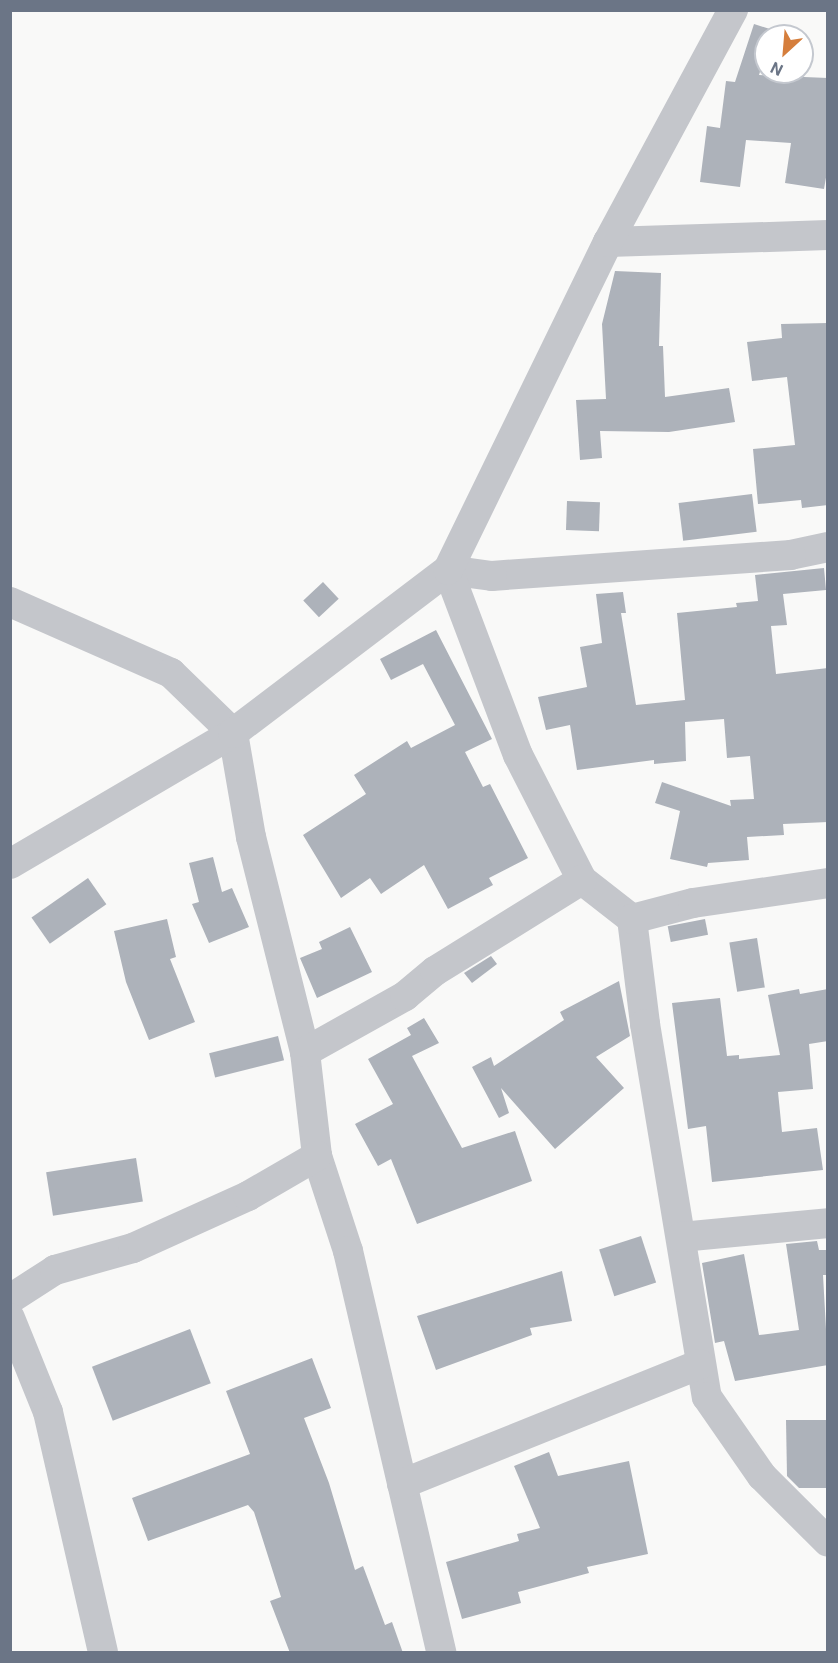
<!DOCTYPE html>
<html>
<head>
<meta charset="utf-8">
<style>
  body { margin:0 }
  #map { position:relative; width:838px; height:1663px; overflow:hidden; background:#f9f9f8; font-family:Roboto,sans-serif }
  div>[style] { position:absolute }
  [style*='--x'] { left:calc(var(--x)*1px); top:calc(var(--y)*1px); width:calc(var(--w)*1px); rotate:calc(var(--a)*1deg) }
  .building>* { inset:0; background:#adb2ba; transform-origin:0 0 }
  .minor>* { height:30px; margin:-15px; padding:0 15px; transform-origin:15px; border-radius:15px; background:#c4c6cb }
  span { translate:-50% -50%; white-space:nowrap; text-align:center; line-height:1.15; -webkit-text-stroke:6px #fff; paint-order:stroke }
  .frame { position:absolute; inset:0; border:12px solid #6b7586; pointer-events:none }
  .north { position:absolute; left:754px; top:24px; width:60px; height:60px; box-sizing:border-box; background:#fff; border:2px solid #c4c8cf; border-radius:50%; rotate:206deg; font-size:16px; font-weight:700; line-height:24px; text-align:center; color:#6b7586 }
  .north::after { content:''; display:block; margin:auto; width:21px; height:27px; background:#d57e3c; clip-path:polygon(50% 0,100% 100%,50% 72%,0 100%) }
</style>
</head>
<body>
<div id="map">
  <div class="building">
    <div style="clip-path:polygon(754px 24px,773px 30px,771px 36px,766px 36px,766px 53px,759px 75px,828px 78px,828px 166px,824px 189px,785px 183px,791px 143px,746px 140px,740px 187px,700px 182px,707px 126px,720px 128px,726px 81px,735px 82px)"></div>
    <div style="clip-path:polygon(615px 271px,661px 273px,659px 346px,663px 346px,665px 397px,729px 388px,735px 422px,669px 432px,600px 431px,602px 458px,580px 460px,576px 400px,606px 399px,602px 324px)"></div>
    <div style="clip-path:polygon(828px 323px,828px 505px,802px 508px,801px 500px,758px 504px,753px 449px,795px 445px,787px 377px,752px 381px,747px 342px,782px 338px,781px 324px)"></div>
    <div style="left:752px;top:494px;width:38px;height:74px;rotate:83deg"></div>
    <div style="left:567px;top:501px;width:33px;height:29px;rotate:2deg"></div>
    <div style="clip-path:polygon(824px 568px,826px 590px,783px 594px,787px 625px,771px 626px,776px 674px,828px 668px,828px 822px,783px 824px,784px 835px,747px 837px,749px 860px,708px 863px,707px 867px,670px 859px,680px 811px,655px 803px,662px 782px,731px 806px,730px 800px,754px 799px,750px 756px,727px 758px,724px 719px,685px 722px,686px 761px,654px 764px,654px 760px,577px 770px,570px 725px,546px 730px,538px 697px,587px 687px,580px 647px,602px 643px,596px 594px,623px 592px,626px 613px,621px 613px,636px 705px,685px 700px,677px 613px,737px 607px,736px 603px,758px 601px,755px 575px)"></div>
    <div style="left:323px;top:582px;width:23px;height:27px;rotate:47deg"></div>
    <div style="clip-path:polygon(436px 630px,492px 739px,465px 752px,483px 787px,490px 784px,528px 858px,489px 878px,493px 885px,448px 909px,424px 865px,381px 894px,370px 878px,341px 898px,303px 835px,366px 794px,354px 775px,407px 741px,411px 748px,455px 725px,423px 664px,391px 680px,380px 659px)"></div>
    <div style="clip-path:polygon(213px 857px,222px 892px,232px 888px,249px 927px,209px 943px,192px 904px,199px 902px,189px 863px)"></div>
    <div style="left:88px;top:878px;width:32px;height:69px;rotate:55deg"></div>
    <div style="clip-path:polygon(167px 919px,176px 957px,170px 959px,195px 1022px,149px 1040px,126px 982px,114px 931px)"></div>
    <div style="left:705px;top:919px;width:16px;height:38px;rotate:79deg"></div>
    <div style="clip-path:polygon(350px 927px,372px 972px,317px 998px,300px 958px,322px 949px,319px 942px)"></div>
    <div style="left:757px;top:938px;width:50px;height:28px;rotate:81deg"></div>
    <div style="clip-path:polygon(491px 956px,497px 964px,472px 983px,464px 973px)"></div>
    <div style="clip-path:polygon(619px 981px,630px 1036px,596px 1057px,624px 1088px,555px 1149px,501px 1088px,509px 1113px,499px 1118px,472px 1067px,491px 1057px,494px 1066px,564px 1020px,560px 1012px)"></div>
    <div style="clip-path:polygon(799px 989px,800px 994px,828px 989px,828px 1041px,809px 1044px,813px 1089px,778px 1092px,782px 1132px,817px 1128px,823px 1170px,712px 1182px,706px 1126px,688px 1129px,672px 1003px,720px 998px,727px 1056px,739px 1055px,739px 1059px,780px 1055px,768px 995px)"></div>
    <div style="clip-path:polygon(424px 1018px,439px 1043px,412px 1056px,462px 1148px,515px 1131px,532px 1181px,417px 1224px,391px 1159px,378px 1166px,355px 1124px,393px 1104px,368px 1059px,411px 1035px,407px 1028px)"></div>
    <div style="left:278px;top:1036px;width:25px;height:71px;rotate:76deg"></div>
    <div style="left:136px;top:1158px;width:44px;height:91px;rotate:81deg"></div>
    <div style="left:641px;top:1236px;width:49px;height:44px;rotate:72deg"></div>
    <div style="clip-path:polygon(817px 1241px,819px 1250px,828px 1250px,828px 1275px,823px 1275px,828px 1365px,735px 1381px,724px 1341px,715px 1343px,702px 1263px,744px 1254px,759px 1335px,799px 1330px,786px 1244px)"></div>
    <div style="clip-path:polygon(562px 1271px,572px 1321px,530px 1328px,532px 1335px,436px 1370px,417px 1316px)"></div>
    <div style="left:190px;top:1329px;width:58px;height:105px;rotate:69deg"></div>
    <div style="clip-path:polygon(312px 1358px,331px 1408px,304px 1418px,329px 1483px,355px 1570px,363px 1566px,385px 1625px,392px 1622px,403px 1653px,290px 1653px,270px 1601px,281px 1597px,254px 1512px,248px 1505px,148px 1541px,132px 1498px,250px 1454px,226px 1391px)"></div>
    <div style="clip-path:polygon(786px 1420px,828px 1420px,828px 1488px,799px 1488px,787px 1476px)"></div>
    <div style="clip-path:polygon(549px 1452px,558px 1476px,629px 1461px,648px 1554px,587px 1567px,589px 1573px,518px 1592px,521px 1603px,462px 1619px,446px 1562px,519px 1541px,517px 1534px,540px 1528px,514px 1466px)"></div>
  </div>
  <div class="minor">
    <div style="--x:608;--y:242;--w:220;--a:-1.8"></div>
    <div style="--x:828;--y:547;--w:38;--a:168"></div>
    <div style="--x:791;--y:555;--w:300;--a:176"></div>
    <div style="--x:492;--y:576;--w:44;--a:-172.2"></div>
    <div style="--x:448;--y:570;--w:198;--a:69.3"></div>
    <div style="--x:518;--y:755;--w:140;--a:62.9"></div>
    <div style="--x:582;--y:880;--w:63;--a:38"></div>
    <div style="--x:632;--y:919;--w:106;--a:82.9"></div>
    <div style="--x:645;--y:1024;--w:378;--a:80.6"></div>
    <div style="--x:707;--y:1397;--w:96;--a:55.2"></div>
    <div style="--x:762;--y:1476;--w:93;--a:45"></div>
    <div style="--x:10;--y:602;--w:176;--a:23.8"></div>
    <div style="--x:171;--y:673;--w:86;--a:44.1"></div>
    <div style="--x:233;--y:733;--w:106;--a:80.2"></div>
    <div style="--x:251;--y:837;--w:222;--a:75.9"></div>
    <div style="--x:305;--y:1052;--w:105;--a:83.4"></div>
    <div style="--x:317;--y:1156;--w:100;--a:71.9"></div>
    <div style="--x:348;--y:1251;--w:412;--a:76.9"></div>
    <div style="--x:10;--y:864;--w:259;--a:-30.4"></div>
    <div style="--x:233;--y:733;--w:270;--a:-37.2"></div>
    <div style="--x:448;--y:570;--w:365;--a:-64"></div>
    <div style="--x:608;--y:242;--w:264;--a:-61.7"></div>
    <div style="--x:632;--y:919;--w:63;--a:-14.7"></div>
    <div style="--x:693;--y:903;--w:136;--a:-8.4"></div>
    <div style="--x:305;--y:1052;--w:115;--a:-29.2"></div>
    <div style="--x:405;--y:996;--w:39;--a:-40"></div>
    <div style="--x:435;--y:971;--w:173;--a:-31.8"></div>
    <div style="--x:681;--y:1237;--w:148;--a:-5.4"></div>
    <div style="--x:10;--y:1299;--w:54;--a:-32.8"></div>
    <div style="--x:55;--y:1270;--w:81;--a:-15.8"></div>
    <div style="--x:133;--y:1248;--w:126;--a:-24.3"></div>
    <div style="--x:248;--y:1196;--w:80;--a:-30.1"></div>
    <div style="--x:10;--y:1318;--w:101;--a:68"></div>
    <div style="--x:48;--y:1412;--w:246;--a:77.1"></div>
    <div style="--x:402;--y:1484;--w:321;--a:-21.9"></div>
  </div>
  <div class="frame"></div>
  <div class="north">N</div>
</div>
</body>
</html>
